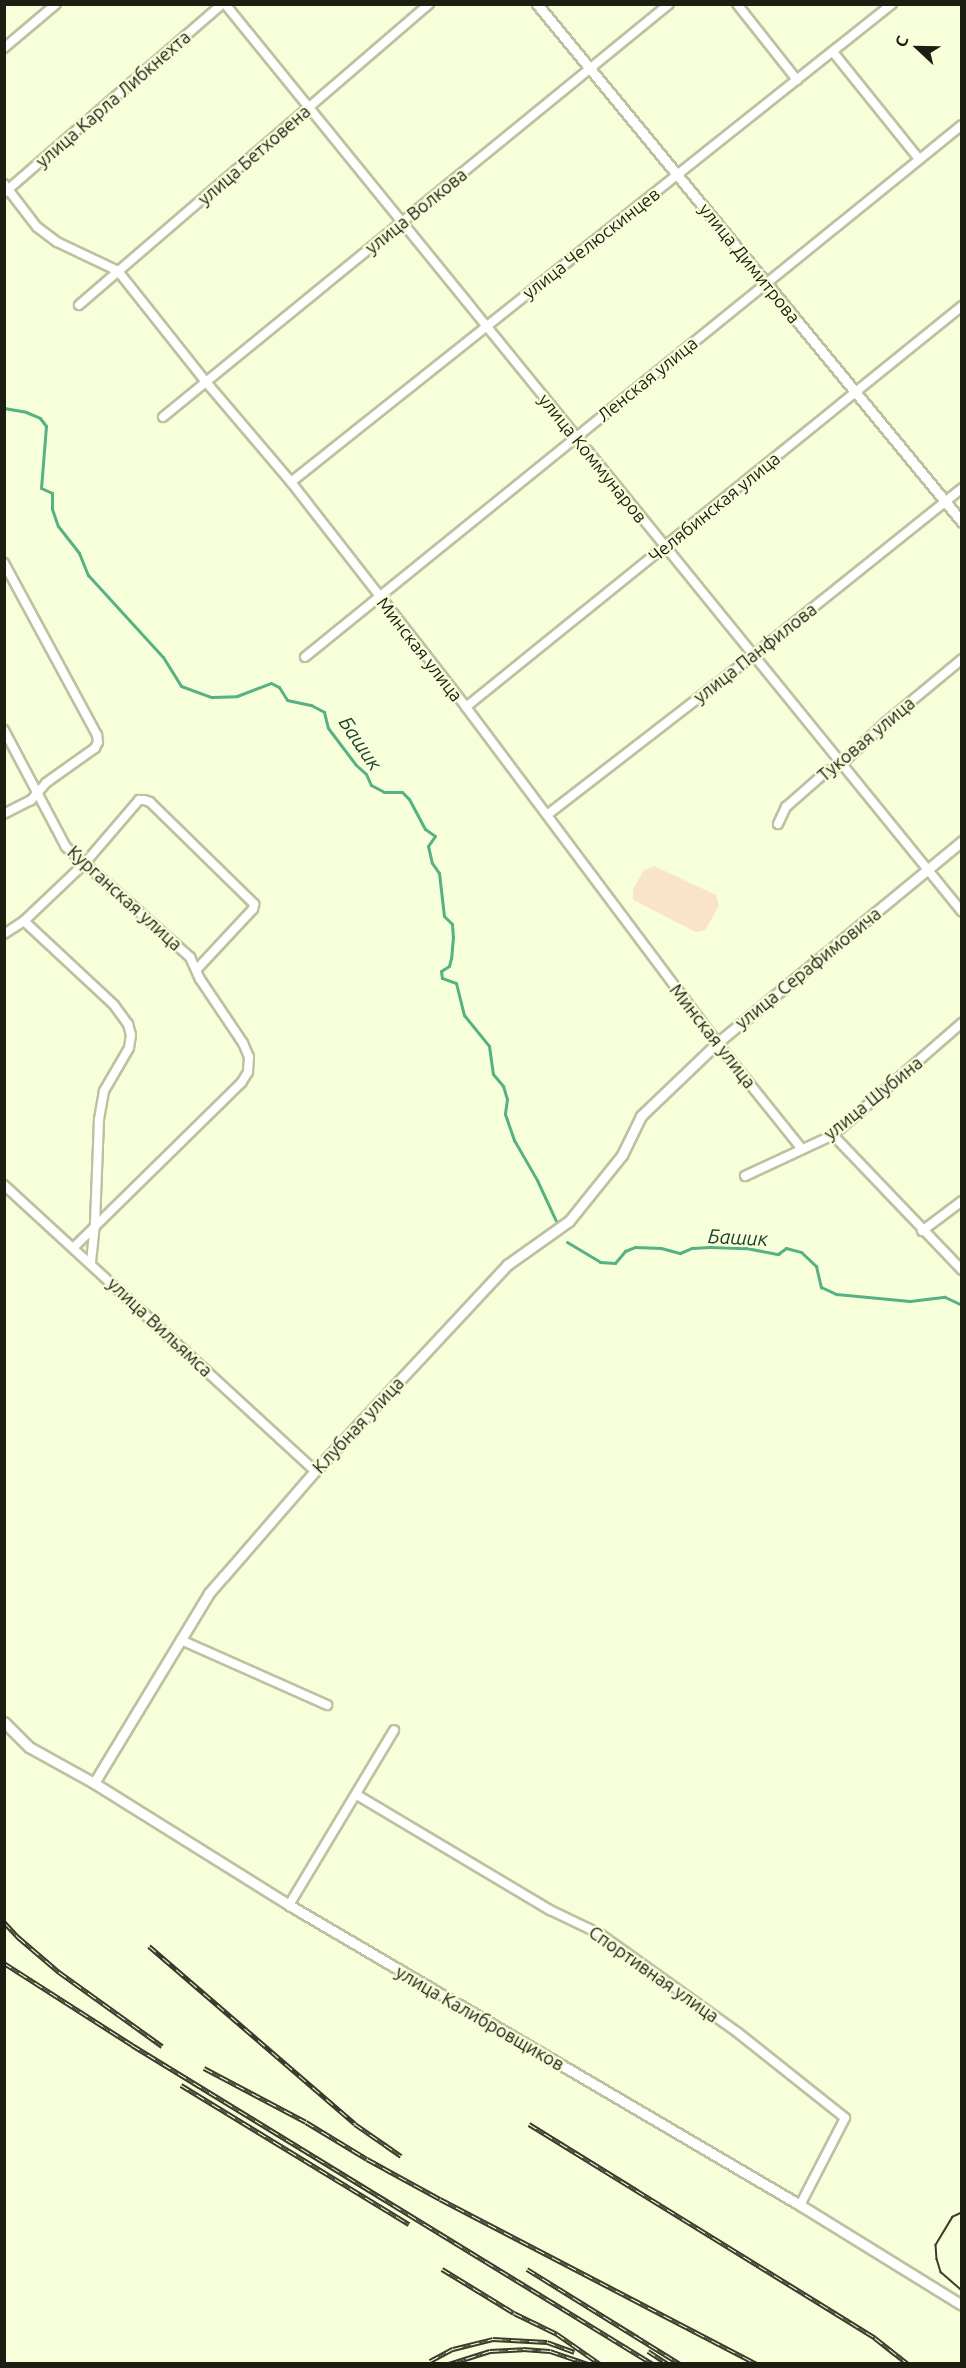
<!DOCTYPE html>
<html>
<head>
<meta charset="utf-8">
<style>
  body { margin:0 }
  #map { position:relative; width:966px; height:2368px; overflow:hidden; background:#f7feda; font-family:Ubuntu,sans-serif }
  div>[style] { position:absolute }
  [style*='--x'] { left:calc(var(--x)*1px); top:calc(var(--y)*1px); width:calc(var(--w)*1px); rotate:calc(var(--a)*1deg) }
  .green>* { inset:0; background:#fae4c9 }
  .stream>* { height:3px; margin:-1.5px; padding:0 1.5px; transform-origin:1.5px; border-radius:1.5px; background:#58b183 }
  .roads { filter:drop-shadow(2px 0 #bcc2a0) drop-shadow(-2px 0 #bcc2a0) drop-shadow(0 2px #bcc2a0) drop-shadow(0 -2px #bcc2a0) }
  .minor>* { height:8px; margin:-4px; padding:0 4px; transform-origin:4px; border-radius:4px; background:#fff }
  .tertiary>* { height:9px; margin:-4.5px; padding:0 4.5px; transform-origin:4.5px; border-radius:4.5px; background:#fff }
  .tram>* { height:1.5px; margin:-0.75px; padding:0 0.75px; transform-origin:0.75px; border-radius:0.75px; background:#3a3c2c }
  .rail>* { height:5px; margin-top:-2.5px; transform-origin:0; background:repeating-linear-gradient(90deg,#f7feda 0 9px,#3a3c2c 0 18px); box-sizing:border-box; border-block:2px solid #3a3c2c }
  span { translate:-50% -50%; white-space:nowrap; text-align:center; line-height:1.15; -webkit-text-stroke:4.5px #f7feda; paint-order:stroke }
  .street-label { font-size:18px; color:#1c1e11 }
  .water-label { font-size:20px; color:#1c422f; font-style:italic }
  .frame { position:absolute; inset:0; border:6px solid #1c1e11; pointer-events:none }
  .north { position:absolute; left:888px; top:18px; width:60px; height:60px; -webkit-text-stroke:4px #f7feda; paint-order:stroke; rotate:292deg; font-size:16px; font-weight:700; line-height:24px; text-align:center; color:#1c1e11 }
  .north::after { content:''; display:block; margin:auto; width:21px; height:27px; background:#1c1e11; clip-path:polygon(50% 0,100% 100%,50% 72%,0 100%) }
</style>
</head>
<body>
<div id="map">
  <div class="green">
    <div style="clip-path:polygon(654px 866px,716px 895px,719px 906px,705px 930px,696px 932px,633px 900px,633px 890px,643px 871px)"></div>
  </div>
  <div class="stream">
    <div style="--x:4;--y:408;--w:22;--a:10"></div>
    <div style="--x:26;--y:412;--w:15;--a:23"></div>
    <div style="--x:40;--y:418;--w:10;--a:53"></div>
    <div style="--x:46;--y:426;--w:62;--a:94.6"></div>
    <div style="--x:41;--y:488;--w:12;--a:24"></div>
    <div style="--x:52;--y:493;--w:16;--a:90"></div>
    <div style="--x:52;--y:509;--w:18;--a:71"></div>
    <div style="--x:58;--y:526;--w:34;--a:52"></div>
    <div style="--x:79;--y:553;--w:24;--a:68"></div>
    <div style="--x:88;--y:575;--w:111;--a:47.6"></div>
    <div style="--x:163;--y:657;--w:34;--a:58"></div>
    <div style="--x:181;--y:686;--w:33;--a:20"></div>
    <div style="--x:212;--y:697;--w:25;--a:-2"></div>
    <div style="--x:237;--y:696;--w:36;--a:-21"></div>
    <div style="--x:271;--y:683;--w:9;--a:27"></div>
    <div style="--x:279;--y:687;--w:15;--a:58"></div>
    <div style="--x:287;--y:700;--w:25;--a:12"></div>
    <div style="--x:311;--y:705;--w:15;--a:28"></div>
    <div style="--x:324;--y:712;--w:16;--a:76"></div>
    <div style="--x:328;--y:728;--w:46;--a:52.9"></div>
    <div style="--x:356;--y:765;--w:13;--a:42"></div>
    <div style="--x:366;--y:774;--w:12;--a:66"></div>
    <div style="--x:371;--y:785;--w:15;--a:28"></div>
    <div style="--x:384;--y:792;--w:18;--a:0"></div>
    <div style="--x:402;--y:792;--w:10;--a:45"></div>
    <div style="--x:409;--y:799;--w:34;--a:62"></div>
    <div style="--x:425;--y:829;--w:12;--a:35"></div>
    <div style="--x:435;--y:836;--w:12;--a:125"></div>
    <div style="--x:428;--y:846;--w:17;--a:77"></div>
    <div style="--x:432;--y:863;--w:12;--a:55"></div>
    <div style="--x:439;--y:873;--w:43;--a:83.4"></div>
    <div style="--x:444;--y:916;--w:11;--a:45"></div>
    <div style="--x:452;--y:924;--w:13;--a:86"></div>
    <div style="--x:453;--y:937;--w:21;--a:95"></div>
    <div style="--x:451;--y:958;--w:8;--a:104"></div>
    <div style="--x:449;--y:966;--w:9;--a:148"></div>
    <div style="--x:441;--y:971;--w:7;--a:82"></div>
    <div style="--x:442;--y:978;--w:15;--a:20"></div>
    <div style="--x:456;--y:983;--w:33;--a:76"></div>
    <div style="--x:464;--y:1015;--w:40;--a:51"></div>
    <div style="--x:489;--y:1046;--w:28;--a:82"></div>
    <div style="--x:493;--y:1074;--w:16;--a:50"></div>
    <div style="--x:503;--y:1086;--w:14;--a:73"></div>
    <div style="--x:507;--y:1099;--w:15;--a:98"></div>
    <div style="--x:505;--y:1114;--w:28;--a:71"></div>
    <div style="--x:514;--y:1140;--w:46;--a:60.1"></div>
    <div style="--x:537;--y:1180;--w:45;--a:65.1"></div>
    <div style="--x:567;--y:1242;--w:39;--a:31"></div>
    <div style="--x:600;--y:1262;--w:15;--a:4"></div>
    <div style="--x:615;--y:1263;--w:16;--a:-50"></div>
    <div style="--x:625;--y:1251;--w:11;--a:-22"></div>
    <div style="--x:635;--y:1247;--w:26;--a:2"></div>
    <div style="--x:661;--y:1248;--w:20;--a:15"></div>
    <div style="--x:680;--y:1253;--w:13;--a:-23"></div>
    <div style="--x:692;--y:1248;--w:18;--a:-3"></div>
    <div style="--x:710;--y:1247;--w:36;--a:2"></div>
    <div style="--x:746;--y:1248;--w:33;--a:11"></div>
    <div style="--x:778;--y:1254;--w:10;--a:-37"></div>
    <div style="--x:786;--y:1248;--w:16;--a:15"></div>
    <div style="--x:801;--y:1252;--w:21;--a:43"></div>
    <div style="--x:816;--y:1266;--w:22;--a:77"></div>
    <div style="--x:821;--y:1287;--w:17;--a:25"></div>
    <div style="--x:836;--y:1294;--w:74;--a:5.4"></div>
    <div style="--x:910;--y:1301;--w:35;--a:-7"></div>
    <div style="--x:945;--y:1297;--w:19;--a:25"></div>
  </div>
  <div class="roads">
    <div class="minor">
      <div style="--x:225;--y:4;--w:1169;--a:50.93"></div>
      <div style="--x:737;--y:4;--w:97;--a:51.7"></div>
      <div style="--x:4;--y:48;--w:68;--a:-40.2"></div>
      <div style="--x:833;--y:52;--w:137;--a:51.2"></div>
      <div style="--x:4;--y:184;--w:54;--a:52.5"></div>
      <div style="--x:37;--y:227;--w:25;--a:37"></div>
      <div style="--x:57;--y:242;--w:68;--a:25.4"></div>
      <div style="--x:118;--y:271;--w:142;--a:51.6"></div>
      <div style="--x:206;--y:382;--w:131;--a:49.6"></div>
      <div style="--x:291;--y:482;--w:285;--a:52.1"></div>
      <div style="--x:466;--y:707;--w:419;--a:53.2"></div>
      <div style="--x:717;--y:1043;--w:136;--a:51.3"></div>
      <div style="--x:4;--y:193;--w:289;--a:-40.9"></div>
      <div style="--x:79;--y:305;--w:462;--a:-40.7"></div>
      <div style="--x:163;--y:417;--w:653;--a:-39.22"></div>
      <div style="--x:291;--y:482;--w:768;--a:-38.5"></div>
      <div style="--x:4;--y:563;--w:196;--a:61.6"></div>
      <div style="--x:97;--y:735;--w:7;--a:82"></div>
      <div style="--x:98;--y:742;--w:7;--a:117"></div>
      <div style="--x:95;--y:748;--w:60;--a:144.5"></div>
      <div style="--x:46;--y:783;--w:23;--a:131"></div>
      <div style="--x:31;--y:800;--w:30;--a:153"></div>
      <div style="--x:305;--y:657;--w:845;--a:-39"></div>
      <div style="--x:466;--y:707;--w:638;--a:-38.95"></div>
      <div style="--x:4;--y:730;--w:132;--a:62.1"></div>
      <div style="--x:66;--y:847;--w:166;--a:41.6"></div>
      <div style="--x:190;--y:957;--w:24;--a:66"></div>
      <div style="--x:200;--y:979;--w:77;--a:56.1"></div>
      <div style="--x:243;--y:1043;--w:15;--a:67"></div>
      <div style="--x:249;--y:1057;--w:15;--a:94"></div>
      <div style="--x:248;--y:1072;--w:13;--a:122"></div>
      <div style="--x:241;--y:1083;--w:234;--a:135.5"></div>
      <div style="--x:547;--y:815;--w:263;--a:-37.7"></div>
      <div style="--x:755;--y:654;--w:265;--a:-38.7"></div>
      <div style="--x:778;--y:824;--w:19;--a:-65"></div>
      <div style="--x:786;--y:807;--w:53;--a:-41.2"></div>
      <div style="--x:826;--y:772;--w:16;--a:-27"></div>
      <div style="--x:840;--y:765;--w:62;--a:-43"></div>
      <div style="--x:885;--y:723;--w:100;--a:-39.7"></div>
      <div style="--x:24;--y:921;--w:123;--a:43"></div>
      <div style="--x:114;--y:1005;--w:24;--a:54"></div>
      <div style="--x:128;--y:1024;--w:11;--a:75"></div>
      <div style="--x:131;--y:1035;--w:13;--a:99"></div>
      <div style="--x:129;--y:1048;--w:50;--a:120.2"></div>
      <div style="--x:104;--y:1091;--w:28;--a:100"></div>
      <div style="--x:99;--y:1119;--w:105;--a:92.2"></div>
      <div style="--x:95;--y:1224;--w:38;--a:96"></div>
      <div style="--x:4;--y:934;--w:24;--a:-33"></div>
      <div style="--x:24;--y:921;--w:84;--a:-43.6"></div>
      <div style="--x:85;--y:863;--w:83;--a:-49.4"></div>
      <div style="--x:139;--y:800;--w:5;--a:0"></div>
      <div style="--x:144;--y:800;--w:6;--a:18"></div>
      <div style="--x:150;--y:802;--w:146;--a:44.4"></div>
      <div style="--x:254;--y:904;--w:5;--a:101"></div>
      <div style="--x:253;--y:909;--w:82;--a:133"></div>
      <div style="--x:833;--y:1135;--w:187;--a:46.3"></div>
      <div style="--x:745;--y:1176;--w:97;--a:-25"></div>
      <div style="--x:833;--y:1135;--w:171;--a:-41"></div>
      <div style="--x:4;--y:1185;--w:423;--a:42.6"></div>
      <div style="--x:922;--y:1231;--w:50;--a:-36.9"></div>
      <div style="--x:181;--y:1640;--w:160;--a:24"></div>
      <div style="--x:357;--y:1795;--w:225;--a:30.8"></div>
      <div style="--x:550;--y:1910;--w:55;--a:25.6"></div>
      <div style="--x:600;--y:1934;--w:168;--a:35.6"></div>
      <div style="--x:737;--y:2032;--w:138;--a:38.5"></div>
      <div style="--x:845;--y:2118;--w:98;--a:117.3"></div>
      <div style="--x:289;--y:1905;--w:204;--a:-59"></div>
    </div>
    <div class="tertiary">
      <div style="--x:537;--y:4;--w:670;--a:50.63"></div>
      <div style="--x:4;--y:1722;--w:35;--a:45"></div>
      <div style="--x:29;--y:1747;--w:74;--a:29"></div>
      <div style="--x:94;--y:1783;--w:230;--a:32"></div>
      <div style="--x:289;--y:1905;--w:593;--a:30.42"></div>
      <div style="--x:800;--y:2205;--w:190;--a:31.7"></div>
      <div style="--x:94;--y:1783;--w:222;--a:-58.8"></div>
      <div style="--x:209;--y:1593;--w:23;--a:-49"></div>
      <div style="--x:224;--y:1576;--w:139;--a:-49.1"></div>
      <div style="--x:315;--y:1471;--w:282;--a:-47"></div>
      <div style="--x:507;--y:1265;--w:76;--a:-35.4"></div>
      <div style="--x:569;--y:1221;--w:85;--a:-51.2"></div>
      <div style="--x:622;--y:1155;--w:43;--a:-64"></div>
      <div style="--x:641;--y:1116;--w:105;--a:-43.8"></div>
      <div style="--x:717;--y:1043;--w:318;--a:-39.5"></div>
    </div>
  </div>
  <div class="tram">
    <div style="--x:962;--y:2213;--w:10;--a:156"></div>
    <div style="--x:953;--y:2217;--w:33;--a:121"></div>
    <div style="--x:936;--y:2245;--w:14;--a:86"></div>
    <div style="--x:937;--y:2259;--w:14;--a:73"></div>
    <div style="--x:941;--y:2272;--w:28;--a:41"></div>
  </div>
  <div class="rail">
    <div style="--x:4;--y:1922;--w:21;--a:47"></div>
    <div style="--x:18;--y:1937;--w:54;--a:40.5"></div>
    <div style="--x:59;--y:1972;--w:127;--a:35.7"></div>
    <div style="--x:149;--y:1946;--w:272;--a:40.8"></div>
    <div style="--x:355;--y:2124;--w:56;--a:34.8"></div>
    <div style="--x:4;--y:1963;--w:152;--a:32.6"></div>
    <div style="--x:132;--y:2045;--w:611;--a:31.48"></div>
    <div style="--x:204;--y:2068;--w:115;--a:27.9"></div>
    <div style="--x:306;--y:2122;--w:71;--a:31.2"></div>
    <div style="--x:367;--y:2159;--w:83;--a:28.7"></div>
    <div style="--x:440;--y:2199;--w:357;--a:27.5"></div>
    <div style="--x:181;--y:2085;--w:267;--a:31.4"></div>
    <div style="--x:529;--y:2124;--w:407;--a:31.7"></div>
    <div style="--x:875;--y:2338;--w:42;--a:38.2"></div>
    <div style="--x:442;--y:2269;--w:84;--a:31.4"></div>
    <div style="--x:514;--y:2313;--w:48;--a:26"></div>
    <div style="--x:557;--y:2334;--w:52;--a:34.9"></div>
    <div style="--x:527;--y:2269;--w:180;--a:31.8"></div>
    <div style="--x:648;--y:2351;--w:24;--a:33"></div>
    <div style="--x:430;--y:2361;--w:26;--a:-28"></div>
    <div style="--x:453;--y:2349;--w:41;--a:-14"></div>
    <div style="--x:493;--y:2339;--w:54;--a:3.2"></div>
    <div style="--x:547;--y:2342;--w:29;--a:20"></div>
    <div style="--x:449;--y:2364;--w:43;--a:-17.6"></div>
    <div style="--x:490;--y:2351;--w:33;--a:-3"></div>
    <div style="--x:523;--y:2349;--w:27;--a:4"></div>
    <div style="--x:550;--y:2351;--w:40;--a:18.9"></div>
  </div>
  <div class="street-label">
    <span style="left:113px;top:99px;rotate:-41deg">улица Карла Либкнехта</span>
    <span style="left:254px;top:155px;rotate:-41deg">улица Бетховена</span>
    <span style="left:416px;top:211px;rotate:-39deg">улица Волкова</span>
    <span style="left:591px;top:243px;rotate:-38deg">улица Челюскинцев</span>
    <span style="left:750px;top:263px;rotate:51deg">улица Димитрова</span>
    <span style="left:647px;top:379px;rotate:-39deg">Ленская улица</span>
    <span style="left:593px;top:458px;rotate:51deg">улица Коммунаров</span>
    <span style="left:714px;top:507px;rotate:-39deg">Челябинская улица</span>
    <span style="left:420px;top:649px;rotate:52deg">Минская улица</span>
    <span style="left:755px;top:653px;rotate:-38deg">улица Панфилова</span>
    <span style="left:866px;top:739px;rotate:-40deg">Туковая улица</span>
    <span style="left:125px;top:898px;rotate:42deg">Курганская улица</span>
    <span style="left:808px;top:968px;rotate:-39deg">улица Серафимовича</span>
    <span style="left:713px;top:1036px;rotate:52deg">Минская улица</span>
    <span style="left:873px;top:1098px;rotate:-39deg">улица Шубина</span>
    <span style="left:160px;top:1327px;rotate:43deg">улица Вильямса</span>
    <span style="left:358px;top:1425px;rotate:-47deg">Клубная улица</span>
    <span style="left:654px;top:1974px;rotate:35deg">Спортивная улица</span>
    <span style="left:480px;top:2018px;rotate:30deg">улица Калибровщиков</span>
  </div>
  <div class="water-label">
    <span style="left:361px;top:743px;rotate:56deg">Башик</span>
    <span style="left:738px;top:1237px;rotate:3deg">Башик</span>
  </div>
  <div class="frame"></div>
  <div class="north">С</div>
</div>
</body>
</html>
